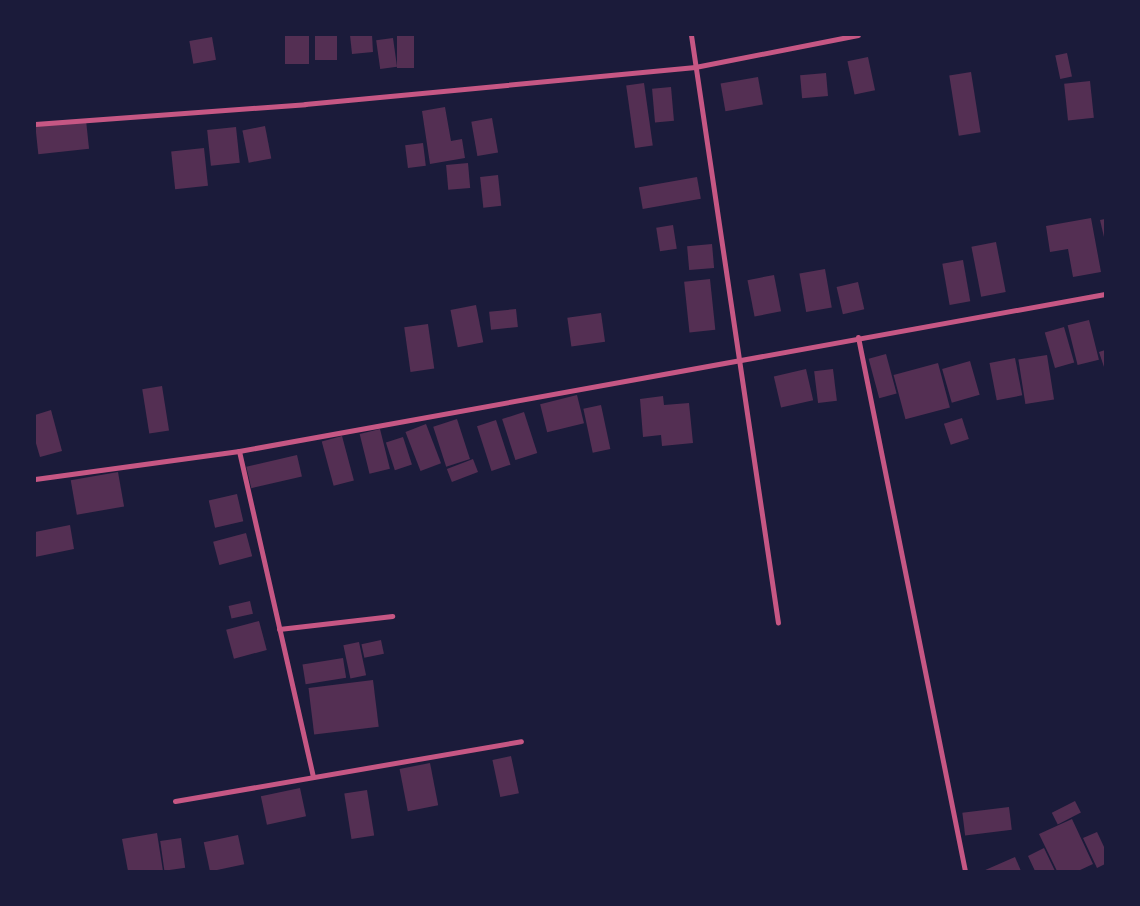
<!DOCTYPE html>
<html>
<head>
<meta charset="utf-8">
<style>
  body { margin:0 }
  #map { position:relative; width:1140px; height:906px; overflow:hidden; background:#1b1b3a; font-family:Roboto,sans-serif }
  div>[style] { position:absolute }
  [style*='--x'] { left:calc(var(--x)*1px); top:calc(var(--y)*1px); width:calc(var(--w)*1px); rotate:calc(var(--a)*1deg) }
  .building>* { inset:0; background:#542f53; transform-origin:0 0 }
  .minor>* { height:5px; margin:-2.5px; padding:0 2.5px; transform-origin:2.5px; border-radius:2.5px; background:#c65784 }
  span { translate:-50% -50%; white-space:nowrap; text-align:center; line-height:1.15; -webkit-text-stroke:4px #1b1b3a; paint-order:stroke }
  .frame { position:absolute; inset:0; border:36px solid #1b1b3a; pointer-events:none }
</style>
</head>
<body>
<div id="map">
  <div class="building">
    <div style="left:285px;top:35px;width:24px;height:29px"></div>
    <div style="left:315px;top:35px;width:22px;height:25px"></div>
    <div style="clip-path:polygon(350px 35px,372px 35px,373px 52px,352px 54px)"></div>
    <div style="left:397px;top:35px;width:17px;height:33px"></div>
    <div style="left:212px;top:37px;width:23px;height:23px;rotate:80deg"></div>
    <div style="left:393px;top:38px;width:29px;height:17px;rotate:82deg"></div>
    <div style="left:1067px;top:53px;width:24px;height:12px;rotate:78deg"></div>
    <div style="left:868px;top:57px;width:34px;height:21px;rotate:78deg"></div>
    <div style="left:971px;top:72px;width:61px;height:22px;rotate:81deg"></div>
    <div style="left:826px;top:73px;width:23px;height:26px;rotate:85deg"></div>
    <div style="left:758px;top:77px;width:28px;height:38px;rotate:80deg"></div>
    <div style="left:1090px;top:81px;width:37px;height:26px;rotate:84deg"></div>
    <div style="left:644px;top:83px;width:63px;height:18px;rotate:82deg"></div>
    <div style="left:671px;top:87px;width:34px;height:19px;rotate:85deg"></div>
    <div style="clip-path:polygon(445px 107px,451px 141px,462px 139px,465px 158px,430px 164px,422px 111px)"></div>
    <div style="left:492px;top:118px;width:35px;height:21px;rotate:80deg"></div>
    <div style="left:86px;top:120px;width:29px;height:51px;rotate:84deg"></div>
    <div style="left:265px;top:126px;width:33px;height:23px;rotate:79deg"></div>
    <div style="left:236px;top:127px;width:36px;height:29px;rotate:84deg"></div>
    <div style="left:423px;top:143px;width:23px;height:18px;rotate:83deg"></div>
    <div style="left:204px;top:148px;width:38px;height:33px;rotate:84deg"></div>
    <div style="left:468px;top:163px;width:25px;height:22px;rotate:85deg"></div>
    <div style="left:498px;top:175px;width:31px;height:18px;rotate:84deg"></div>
    <div style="left:697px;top:177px;width:22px;height:59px;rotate:80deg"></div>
    <div style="clip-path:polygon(1091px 218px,1101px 272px,1073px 277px,1068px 249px,1050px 252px,1046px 226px)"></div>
    <div style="clip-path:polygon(1105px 219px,1105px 237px,1104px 237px,1100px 220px)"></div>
    <div style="left:673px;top:225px;width:24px;height:17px;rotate:81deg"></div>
    <div style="left:996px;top:242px;width:51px;height:25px;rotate:79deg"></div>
    <div style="left:712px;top:244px;width:24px;height:25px;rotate:85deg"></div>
    <div style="left:963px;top:260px;width:42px;height:21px;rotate:80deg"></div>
    <div style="left:825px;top:269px;width:39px;height:26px;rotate:80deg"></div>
    <div style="left:774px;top:275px;width:37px;height:27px;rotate:79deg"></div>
    <div style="left:710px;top:279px;width:51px;height:26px;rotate:84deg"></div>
    <div style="left:858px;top:282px;width:28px;height:22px;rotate:77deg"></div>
    <div style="left:476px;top:305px;width:38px;height:26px;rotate:79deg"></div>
    <div style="left:516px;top:309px;width:18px;height:27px;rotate:84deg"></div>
    <div style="left:601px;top:313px;width:29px;height:34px;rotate:82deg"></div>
    <div style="left:1089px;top:320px;width:41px;height:22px;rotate:76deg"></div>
    <div style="left:428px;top:324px;width:45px;height:24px;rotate:82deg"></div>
    <div style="left:1064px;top:327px;width:37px;height:20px;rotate:74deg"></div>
    <div style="clip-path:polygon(1105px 350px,1105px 370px,1099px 352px)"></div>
    <div style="left:886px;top:354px;width:41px;height:18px;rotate:75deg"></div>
    <div style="left:1047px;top:355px;width:45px;height:29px;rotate:81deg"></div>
    <div style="left:1015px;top:358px;width:38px;height:26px;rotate:79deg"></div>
    <div style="left:970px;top:361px;width:35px;height:29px;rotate:74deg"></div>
    <div style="left:938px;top:363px;width:46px;height:46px;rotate:75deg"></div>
    <div style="left:806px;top:369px;width:32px;height:33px;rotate:77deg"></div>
    <div style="left:833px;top:369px;width:32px;height:19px;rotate:83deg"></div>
    <div style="left:162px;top:386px;width:45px;height:20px;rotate:81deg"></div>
    <div style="left:577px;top:395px;width:29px;height:38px;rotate:76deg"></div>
    <div style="clip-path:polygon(663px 396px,664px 405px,689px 403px,693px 443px,662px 446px,661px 435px,643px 437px,640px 399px)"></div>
    <div style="left:601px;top:405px;width:45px;height:18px;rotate:78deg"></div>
    <div style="clip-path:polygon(51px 410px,62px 451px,40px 457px,35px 440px,35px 415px)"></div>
    <div style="left:524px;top:412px;width:43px;height:23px;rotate:72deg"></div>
    <div style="left:962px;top:418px;width:22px;height:19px;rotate:72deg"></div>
    <div style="left:457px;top:419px;width:42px;height:25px;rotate:72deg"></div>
    <div style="left:496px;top:420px;width:47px;height:20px;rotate:72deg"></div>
    <div style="left:426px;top:424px;width:42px;height:22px;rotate:69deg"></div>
    <div style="left:380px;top:429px;width:41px;height:21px;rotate:76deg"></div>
    <div style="left:342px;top:436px;width:46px;height:21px;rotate:75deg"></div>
    <div style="left:403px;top:437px;width:29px;height:18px;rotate:72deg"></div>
    <div style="left:297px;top:455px;width:22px;height:52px;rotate:77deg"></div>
    <div style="left:473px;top:459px;width:14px;height:28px;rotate:69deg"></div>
    <div style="left:118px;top:472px;width:35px;height:48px;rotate:80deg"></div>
    <div style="left:237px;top:494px;width:28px;height:29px;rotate:77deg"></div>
    <div style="clip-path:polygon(70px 525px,74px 549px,35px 557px,35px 532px)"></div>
    <div style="left:246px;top:533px;width:24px;height:34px;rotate:75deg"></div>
    <div style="left:250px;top:601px;width:13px;height:22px;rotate:77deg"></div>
    <div style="left:259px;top:621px;width:30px;height:34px;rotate:75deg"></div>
    <div style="left:381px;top:640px;width:14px;height:20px;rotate:78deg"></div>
    <div style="left:359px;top:642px;width:34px;height:16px;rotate:78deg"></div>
    <div style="left:343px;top:658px;width:20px;height:41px;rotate:81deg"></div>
    <div style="left:373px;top:680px;width:47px;height:65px;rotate:83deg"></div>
    <div style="left:511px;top:756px;width:38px;height:19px;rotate:78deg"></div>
    <div style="left:430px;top:763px;width:43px;height:31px;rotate:79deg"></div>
    <div style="left:300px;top:788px;width:29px;height:40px;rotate:78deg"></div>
    <div style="left:367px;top:790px;width:46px;height:23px;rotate:81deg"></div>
    <div style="left:1075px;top:801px;width:13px;height:26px;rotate:63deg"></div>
    <div style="left:1009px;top:807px;width:23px;height:47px;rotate:83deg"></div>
    <div style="clip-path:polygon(1072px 819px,1093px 864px,1078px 871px,1057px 871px,1039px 834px)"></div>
    <div style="clip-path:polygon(1097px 832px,1105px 849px,1105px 864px,1097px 868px,1083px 838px)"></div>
    <div style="clip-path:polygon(157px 833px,163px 871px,128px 871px,122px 839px)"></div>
    <div style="left:238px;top:835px;width:30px;height:35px;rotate:78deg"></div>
    <div style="left:181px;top:838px;width:30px;height:21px;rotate:82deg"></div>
    <div style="clip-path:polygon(1044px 848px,1055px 871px,1035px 871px,1028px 856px)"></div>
    <div style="clip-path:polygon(1015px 857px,1021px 871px,983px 871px)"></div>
  </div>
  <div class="minor">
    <div style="--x:691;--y:35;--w:594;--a:81.58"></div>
    <div style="--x:35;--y:124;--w:271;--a:-4.2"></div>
    <div style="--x:305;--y:104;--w:392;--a:-5.4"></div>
    <div style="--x:695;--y:67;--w:166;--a:-11.1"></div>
    <div style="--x:858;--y:337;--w:545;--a:78.67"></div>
    <div style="--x:239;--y:451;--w:334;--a:77.2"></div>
    <div style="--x:35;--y:479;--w:206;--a:-7.8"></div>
    <div style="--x:239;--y:451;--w:880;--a:-10.28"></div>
    <div style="--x:279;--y:629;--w:114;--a:-6.6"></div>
    <div style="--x:175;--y:801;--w:351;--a:-9.8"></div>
  </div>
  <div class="frame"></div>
</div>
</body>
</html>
